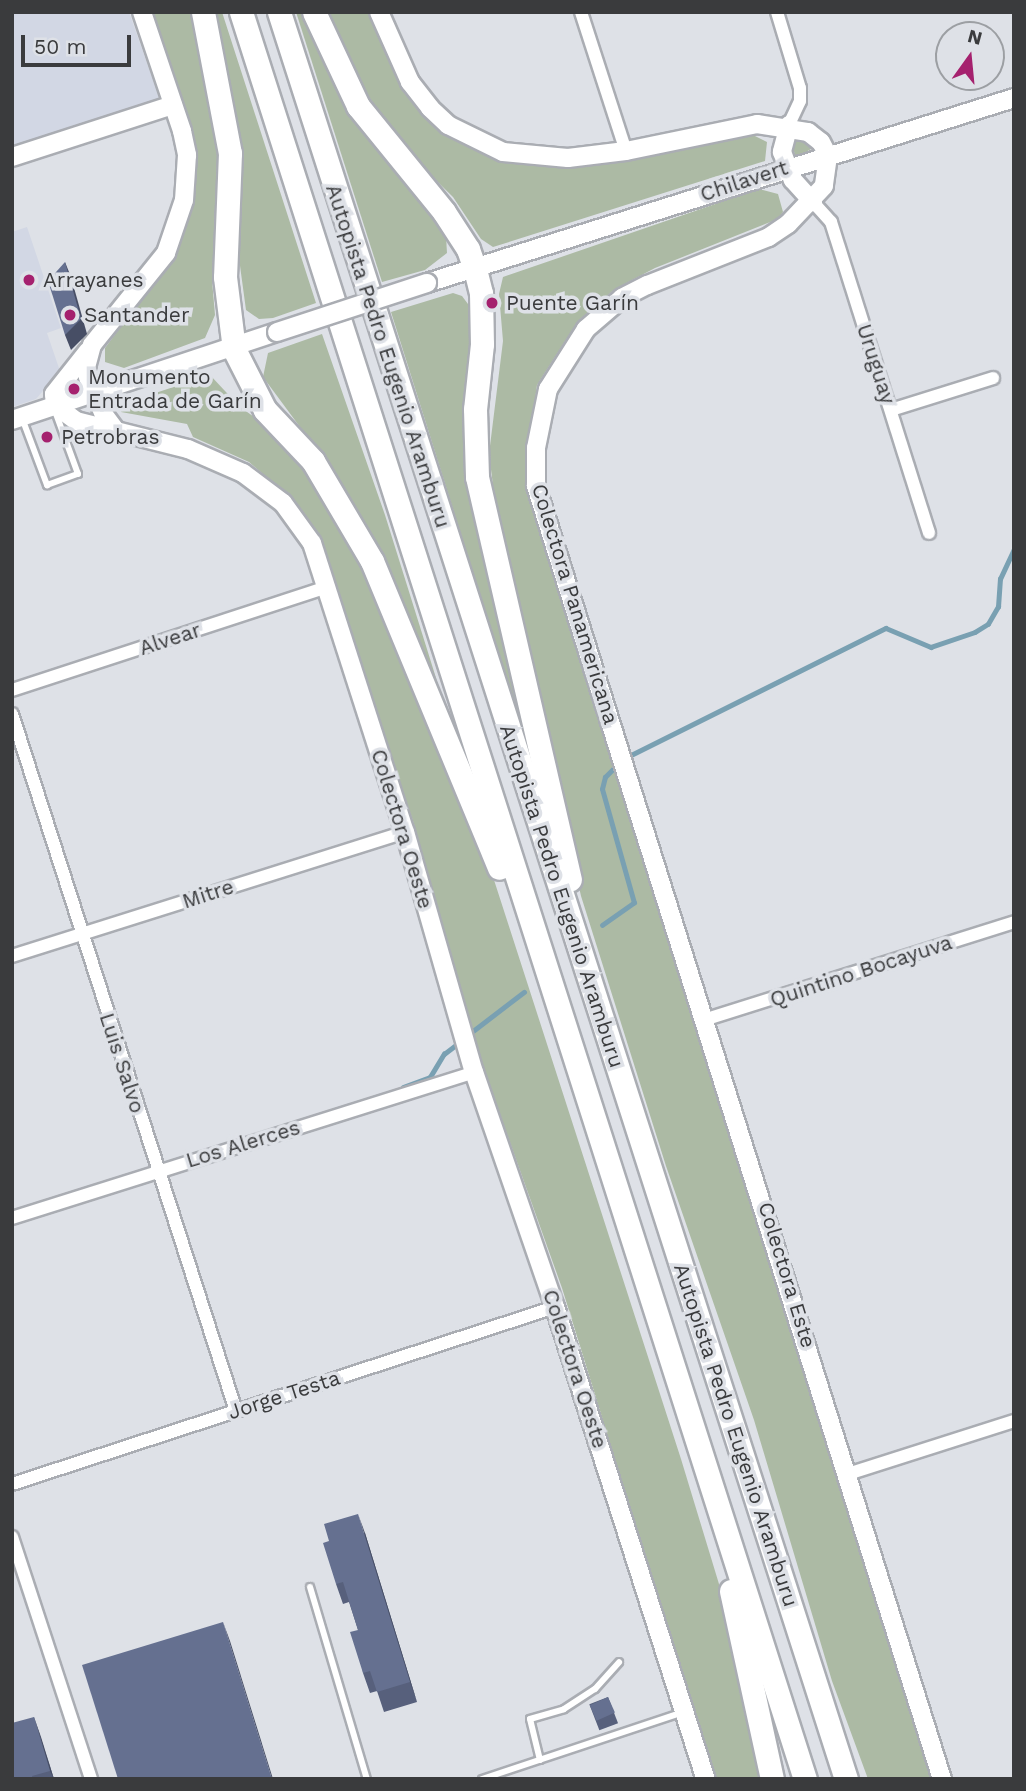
<!DOCTYPE html>
<html>
<head>
<meta charset="utf-8">
<style>
  body { margin:0 }
  #map { position:relative; width:1026px; height:1791px; overflow:hidden; background:#dee1e7; font-family:"Work Sans",sans-serif }
  div>[style] { position:absolute }
  [style*='--x'] { left:calc(var(--x)*1px); top:calc(var(--y)*1px); width:calc(var(--w)*1px); rotate:calc(var(--a)*1deg) }
  .built>* { inset:0; background:#d2d7e4 }
  .green>* { inset:0; background:#acbaa4 }
  .stream>* { height:4.5px; margin:-2.25px; padding:0 2.25px; transform-origin:2.25px; border-radius:2.25px; background:#79a0b2 }
  .roads { filter:drop-shadow(2px 0 #aaadb3) drop-shadow(-2px 0 #aaadb3) drop-shadow(0 2px #aaadb3) drop-shadow(0 -2px #aaadb3) }
  .lane>* { height:6px; margin:-3px; padding:0 3px; transform-origin:3px; border-radius:3px; background:#fff }
  .street>* { height:12px; margin:-6px; padding:0 6px; transform-origin:6px; border-radius:6px; background:#fff }
  .secondary>* { height:18px; margin:-9px; padding:0 9px; transform-origin:9px; border-radius:9px; background:#fff }
  .highway>* { height:23px; margin:-11.5px; padding:0 11.5px; transform-origin:11.5px; border-radius:11.5px; background:#fff }
  .bridges { filter:drop-shadow(2px 0 #aaadb3) drop-shadow(-2px 0 #aaadb3) drop-shadow(0 2px #aaadb3) drop-shadow(0 -2px #aaadb3) }
  .secondary-bridge>* { height:18px; margin:-9px; padding:0 9px; transform-origin:9px; border-radius:9px; background:#fff }
  .wall>* { inset:0; background:#57607c; transform-origin:0 0 }
  .shaded-wall>* { inset:0; background:#474e65 }
  .building>* { inset:0; background:#657090; transform-origin:0 0 }
  .dots>* { width:19px; height:19px; translate:-50% -50%; box-sizing:border-box; border:4px solid #dee1e7; border-radius:50% }
  span { translate:-50% -50%; white-space:nowrap; text-align:center; line-height:1.15; -webkit-text-stroke:7px #dee1e7; paint-order:stroke }
  .street-label { font-size:21px; color:#3a3b3d }
  .poi-label { font-size:21px; color:#3a3b3d }
  .left { translate:0 -50%; text-align:left }
  .frame { position:absolute; inset:0; border:14px solid #3a3b3d; pointer-events:none }
  .north { position:absolute; left:935px; top:21px; width:70px; height:70px; box-sizing:border-box; background:#dee1e7; border:2px solid #9c9fa3; border-radius:50%; rotate:15deg; font-size:19px; font-weight:700; line-height:28px; text-align:center; color:#3a3b3d }
  .north::after { content:''; display:block; margin:auto; width:24px; height:32px; background:#a5216e; clip-path:polygon(50% 0,100% 100%,50% 72%,0 100%) }
  .scale { position:absolute; left:21px; top:35px; width:110px; height:32px; box-sizing:border-box; border:4px solid #3a3b3d; border-top:0; padding-left:9px; font-size:21px; line-height:24px; white-space:nowrap; color:#3a3b3d; -webkit-text-stroke:5px #dee1e7; paint-order:stroke }
</style>
</head>
<body>
<div id="map">
  <div class="built">
    <div style="clip-path:polygon(12px 12px,129px 12px,160px 100px,12px 146px)"></div>
    <div style="clip-path:polygon(27px 227px,61px 328px,47px 333px,60px 371px,36px 399px,12px 407px,12px 232px)"></div>
  </div>
  <div class="green">
    <div style="clip-path:polygon(150px 12px,195px 12px,223px 137px,221px 234px,212px 280px,215px 315px,205px 338px,124px 368px,105px 362px,105px 348px,168px 263px,187px 223px,198px 156px)"></div>
    <div style="clip-path:polygon(207px 12px,222px 12px,316px 303px,273px 318px,259px 319px,246px 310px,238px 251px,238px 166px)"></div>
    <div style="clip-path:polygon(296px 12px,307px 12px,446px 236px,447px 253px,425px 270px,382px 282px)"></div>
    <div style="clip-path:polygon(324px 12px,372px 12px,405px 93px,426px 118px,494px 157px,551px 164px,616px 159px,671px 151px,722px 134px,749px 133px,767px 142px,765px 161px,493px 247px,481px 239px,453px 197px,403px 148px,345px 61px)"></div>
    <div style="clip-path:polygon(790px 139px,808px 141px,811px 149px,796px 158px)"></div>
    <div style="clip-path:polygon(759px 189px,778px 194px,783px 212px,778px 219px,655px 268px,615px 289px,578px 321px,537px 385px,525px 476px,935px 1779px,868px 1779px,832px 1681px,754px 1420px,666px 1166px,581px 896px,498px 524px,489px 454px,503px 341px,499px 294px,503px 277px)"></div>
    <div style="clip-path:polygon(453px 293px,462px 296px,471px 308px,470px 428px,530px 733px,516px 709px,391px 312px)"></div>
    <div style="clip-path:polygon(322px 334px,385px 515px,457px 745px,363px 521px,337px 477px,263px 377px,268px 353px)"></div>
    <div style="clip-path:polygon(210px 375px,240px 407px,291px 443px,352px 532px,484px 849px,681px 1459px,719px 1584px,765px 1779px,714px 1779px,562px 1288px,466px 1019px,414px 824px,322px 550px,284px 492px,249px 462px,193px 437px,187px 424px,121px 412px,122px 404px)"></div>
  </div>
  <div class="stream">
    <div style="--x:627;--y:757;--w:289;--a:-26.5"></div>
    <div style="--x:886;--y:628;--w:49;--a:22.9"></div>
    <div style="--x:931;--y:647;--w:46;--a:-18.8"></div>
    <div style="--x:975;--y:632;--w:15;--a:-32"></div>
    <div style="--x:988;--y:624;--w:20;--a:-60"></div>
    <div style="--x:998;--y:607;--w:28;--a:-86"></div>
    <div style="--x:1000;--y:579;--w:33;--a:-65"></div>
    <div style="--x:602;--y:925;--w:39;--a:-35"></div>
    <div style="--x:634;--y:903;--w:118;--a:-105.7"></div>
    <div style="--x:602;--y:789;--w:12;--a:-76"></div>
    <div style="--x:605;--y:777;--w:18;--a:-45"></div>
    <div style="--x:469;--y:1034;--w:69;--a:-37.4"></div>
    <div style="--x:403;--y:1087;--w:29;--a:-20"></div>
    <div style="--x:430;--y:1077;--w:27;--a:-59"></div>
    <div style="--x:444;--y:1054;--w:20;--a:-37"></div>
  </div>
  <div class="roads">
    <div class="lane">
      <div style="--x:22;--y:418;--w:72;--a:69.5"></div>
      <div style="--x:47;--y:485;--w:33;--a:-20"></div>
      <div style="--x:78;--y:474;--w:67;--a:-110.1"></div>
      <div style="--x:310;--y:1587;--w:200;--a:73.5"></div>
      <div style="--x:540;--y:1760;--w:42;--a:-103.7"></div>
      <div style="--x:530;--y:1719;--w:35;--a:-16"></div>
      <div style="--x:564;--y:1709;--w:37;--a:-33"></div>
      <div style="--x:595;--y:1689;--w:36;--a:-48"></div>
      <div style="--x:482;--y:1779;--w:212;--a:-18.4"></div>
    </div>
    <div class="street">
      <div style="--x:581;--y:12;--w:146;--a:72.1"></div>
      <div style="--x:777;--y:12;--w:79;--a:73.2"></div>
      <div style="--x:800;--y:88;--w:13;--a:90"></div>
      <div style="--x:800;--y:101;--w:26;--a:115"></div>
      <div style="--x:813;--y:202;--w:27;--a:48"></div>
      <div style="--x:831;--y:222;--w:326;--a:72.5"></div>
      <div style="--x:891;--y:410;--w:107;--a:-17.4"></div>
      <div style="--x:12;--y:690;--w:332;--a:-18.1"></div>
      <div style="--x:12;--y:714;--w:732;--a:72.18"></div>
      <div style="--x:12;--y:956;--w:412;--a:-17.5"></div>
      <div style="--x:707;--y:1019;--w:322;--a:-17.5"></div>
      <div style="--x:12;--y:1218;--w:485;--a:-17.5"></div>
      <div style="--x:848;--y:1474;--w:174;--a:-17.7"></div>
      <div style="--x:12;--y:1484;--w:571;--a:-18.05"></div>
      <div style="--x:12;--y:1537;--w:255;--a:71.9"></div>
    </div>
    <div class="secondary">
      <div style="--x:142;--y:12;--w:126;--a:71.4"></div>
      <div style="--x:182;--y:131;--w:25;--a:78"></div>
      <div style="--x:187;--y:155;--w:45;--a:93.8"></div>
      <div style="--x:184;--y:200;--w:56;--a:108.8"></div>
      <div style="--x:166;--y:253;--w:118;--a:128.8"></div>
      <div style="--x:92;--y:345;--w:23;--a:105"></div>
      <div style="--x:86;--y:367;--w:10;--a:79"></div>
      <div style="--x:88;--y:377;--w:41;--a:67.2"></div>
      <div style="--x:104;--y:415;--w:20;--a:53"></div>
      <div style="--x:116;--y:431;--w:74;--a:14"></div>
      <div style="--x:188;--y:449;--w:60;--a:23.6"></div>
      <div style="--x:243;--y:473;--w:50;--a:36.9"></div>
      <div style="--x:283;--y:503;--w:49;--a:54.1"></div>
      <div style="--x:312;--y:543;--w:304;--a:72.2"></div>
      <div style="--x:405;--y:832;--w:250;--a:74"></div>
      <div style="--x:474;--y:1072;--w:249;--a:71"></div>
      <div style="--x:555;--y:1307;--w:496;--a:72.3"></div>
      <div style="--x:379;--y:12;--w:77;--a:66.1"></div>
      <div style="--x:410;--y:82;--w:33;--a:52"></div>
      <div style="--x:430;--y:108;--w:25;--a:43"></div>
      <div style="--x:448;--y:125;--w:61;--a:26.1"></div>
      <div style="--x:503;--y:152;--w:65;--a:5.3"></div>
      <div style="--x:568;--y:158;--w:58;--a:-6.9"></div>
      <div style="--x:626;--y:151;--w:134;--a:-11.6"></div>
      <div style="--x:757;--y:124;--w:52;--a:8.9"></div>
      <div style="--x:808;--y:132;--w:16;--a:38"></div>
      <div style="--x:821;--y:142;--w:16;--a:63"></div>
      <div style="--x:828;--y:156;--w:30;--a:98"></div>
      <div style="--x:824;--y:186;--w:52;--a:133.5"></div>
      <div style="--x:788;--y:224;--w:23;--a:146"></div>
      <div style="--x:769;--y:237;--w:131;--a:158.5"></div>
      <div style="--x:647;--y:285;--w:28;--a:153"></div>
      <div style="--x:622;--y:298;--w:48;--a:139.3"></div>
      <div style="--x:586;--y:329;--w:71;--a:122.3"></div>
      <div style="--x:548;--y:389;--w:60;--a:101.5"></div>
      <div style="--x:536;--y:448;--w:38;--a:90"></div>
      <div style="--x:536;--y:486;--w:1355;--a:72.57"></div>
      <div style="--x:789;--y:125;--w:28;--a:105"></div>
      <div style="--x:782;--y:152;--w:30;--a:69"></div>
      <div style="--x:793;--y:180;--w:30;--a:48"></div>
      <div style="--x:12;--y:157;--w:169;--a:-17.9"></div>
      <div style="--x:427;--y:283;--w:615;--a:-17.49"></div>
      <div style="--x:88;--y:351;--w:55;--a:128.3"></div>
      <div style="--x:54;--y:394;--w:11;--a:85"></div>
      <div style="--x:55;--y:405;--w:26;--a:37"></div>
      <div style="--x:76;--y:421;--w:41;--a:14"></div>
      <div style="--x:12;--y:420;--w:279;--a:-18.4"></div>
    </div>
    <div class="highway">
      <div style="--x:203;--y:12;--w:144;--a:79.2"></div>
      <div style="--x:230;--y:153;--w:124;--a:92.3"></div>
      <div style="--x:225;--y:277;--w:73;--a:82.9"></div>
      <div style="--x:234;--y:349;--w:68;--a:63.1"></div>
      <div style="--x:265;--y:410;--w:70;--a:46.7"></div>
      <div style="--x:313;--y:461;--w:116;--a:59.5"></div>
      <div style="--x:372;--y:561;--w:332;--a:67.5"></div>
      <div style="--x:241;--y:12;--w:1855;--a:72.3"></div>
      <div style="--x:279;--y:12;--w:1856;--a:72.21"></div>
      <div style="--x:314;--y:12;--w:104;--a:64.9"></div>
      <div style="--x:358;--y:106;--w:136;--a:50.9"></div>
      <div style="--x:444;--y:212;--w:44;--a:57"></div>
      <div style="--x:468;--y:249;--w:21;--a:71"></div>
      <div style="--x:475;--y:269;--w:25;--a:76"></div>
      <div style="--x:481;--y:293;--w:51;--a:88.9"></div>
      <div style="--x:482;--y:344;--w:65;--a:96.1"></div>
      <div style="--x:475;--y:409;--w:68;--a:88.3"></div>
      <div style="--x:477;--y:477;--w:413;--a:77"></div>
      <div style="--x:731;--y:1591;--w:192;--a:77.7"></div>
    </div>
  </div>
  <div class="bridges">
    <div class="secondary-bridge">
      <div style="--x:277;--y:332;--w:158;--a:-18.1"></div>
    </div>
  </div>
  <div class="wall">
    <div style="clip-path:polygon(365px 1533px,417px 1702px,384px 1712px,377px 1691px,370px 1693px,363px 1673px,358px 1630px,349px 1602px,343px 1604px,336px 1584px)"></div>
    <div style="left:608px;top:1697px;width:28px;height:20px;rotate:69deg"></div>
    <div style="clip-path:polygon(34px 1717px,54px 1779px,12px 1779px)"></div>
  </div>
  <div class="shaded-wall">
    <div style="clip-path:polygon(65px 262px,71px 277px,87px 334px,71px 350px,65px 335px)"></div>
    <div style="clip-path:polygon(358px 1514px,365px 1533px,417px 1702px,410px 1682px)"></div>
    <div style="clip-path:polygon(223px 1622px,230px 1641px,273px 1779px,272px 1779px)"></div>
    <div style="clip-path:polygon(34px 1717px,41px 1737px,54px 1779px,50px 1771px)"></div>
  </div>
  <div class="building">
    <div style="clip-path:polygon(65px 262px,81px 319px,65px 335px,48px 281px)"></div>
    <div style="clip-path:polygon(358px 1514px,410px 1682px,377px 1692px,370px 1671px,363px 1673px,350px 1632px,358px 1630px,343px 1582px,336px 1584px,323px 1543px,329px 1541px,324px 1524px)"></div>
    <div style="clip-path:polygon(223px 1622px,272px 1779px,118px 1779px,82px 1665px)"></div>
    <div style="left:608px;top:1697px;width:17px;height:20px;rotate:66deg"></div>
    <div style="clip-path:polygon(34px 1717px,50px 1771px,32px 1776px,33px 1779px,12px 1779px,12px 1723px)"></div>
  </div>
  <div class="dots">
    <div style="left:29px;top:280px;background:#a5216e"></div>
    <div style="left:492px;top:303px;background:#a5216e"></div>
    <div style="left:70px;top:315px;background:#a5216e"></div>
    <div style="left:74px;top:389px;background:#a5216e"></div>
    <div style="left:47px;top:437px;background:#a5216e"></div>
  </div>
  <div class="street-label">
    <span style="left:744px;top:181px;rotate:-18deg">Chilavert</span>
    <span style="left:388px;top:356px;rotate:72deg">Autopista Pedro Eugenio Aramburu</span>
    <span style="left:876px;top:364px;rotate:72deg">Uruguay</span>
    <span style="left:575px;top:604px;rotate:73deg">Colectora Panamericana</span>
    <span style="left:170px;top:639px;rotate:-18deg">Alvear</span>
    <span style="left:402px;top:829px;rotate:73deg">Colectora Oeste</span>
    <span style="left:208px;top:894px;rotate:-18deg">Mitre</span>
    <span style="left:562px;top:896px;rotate:72deg">Autopista Pedro Eugenio Aramburu</span>
    <span style="left:861px;top:971px;rotate:-18deg">Quintino Bocayuva</span>
    <span style="left:122px;top:1063px;rotate:72deg">Luis Salvo</span>
    <span style="left:243px;top:1144px;rotate:-17deg">Los Alerces</span>
    <span style="left:787px;top:1275px;rotate:73deg">Colectora Este</span>
    <span style="left:575px;top:1369px;rotate:72deg">Colectora Oeste</span>
    <span style="left:284px;top:1395px;rotate:-18deg">Jorge Testa</span>
    <span style="left:736px;top:1435px;rotate:72deg">Autopista Pedro Eugenio Aramburu</span>
  </div>
  <div class="poi-label">
    <span class="left" style="left:43px;top:280px">Arrayanes</span>
    <span class="left" style="left:506px;top:303px">Puente Garín</span>
    <span class="left" style="left:84px;top:315px">Santander</span>
    <span class="left" style="left:88px;top:389px">Monumento<br>Entrada de Garín</span>
    <span class="left" style="left:61px;top:437px">Petrobras</span>
  </div>
  <div class="frame"></div>
  <div class="north">N</div>
  <div class="scale">50 m</div>
</div>
</body>
</html>
